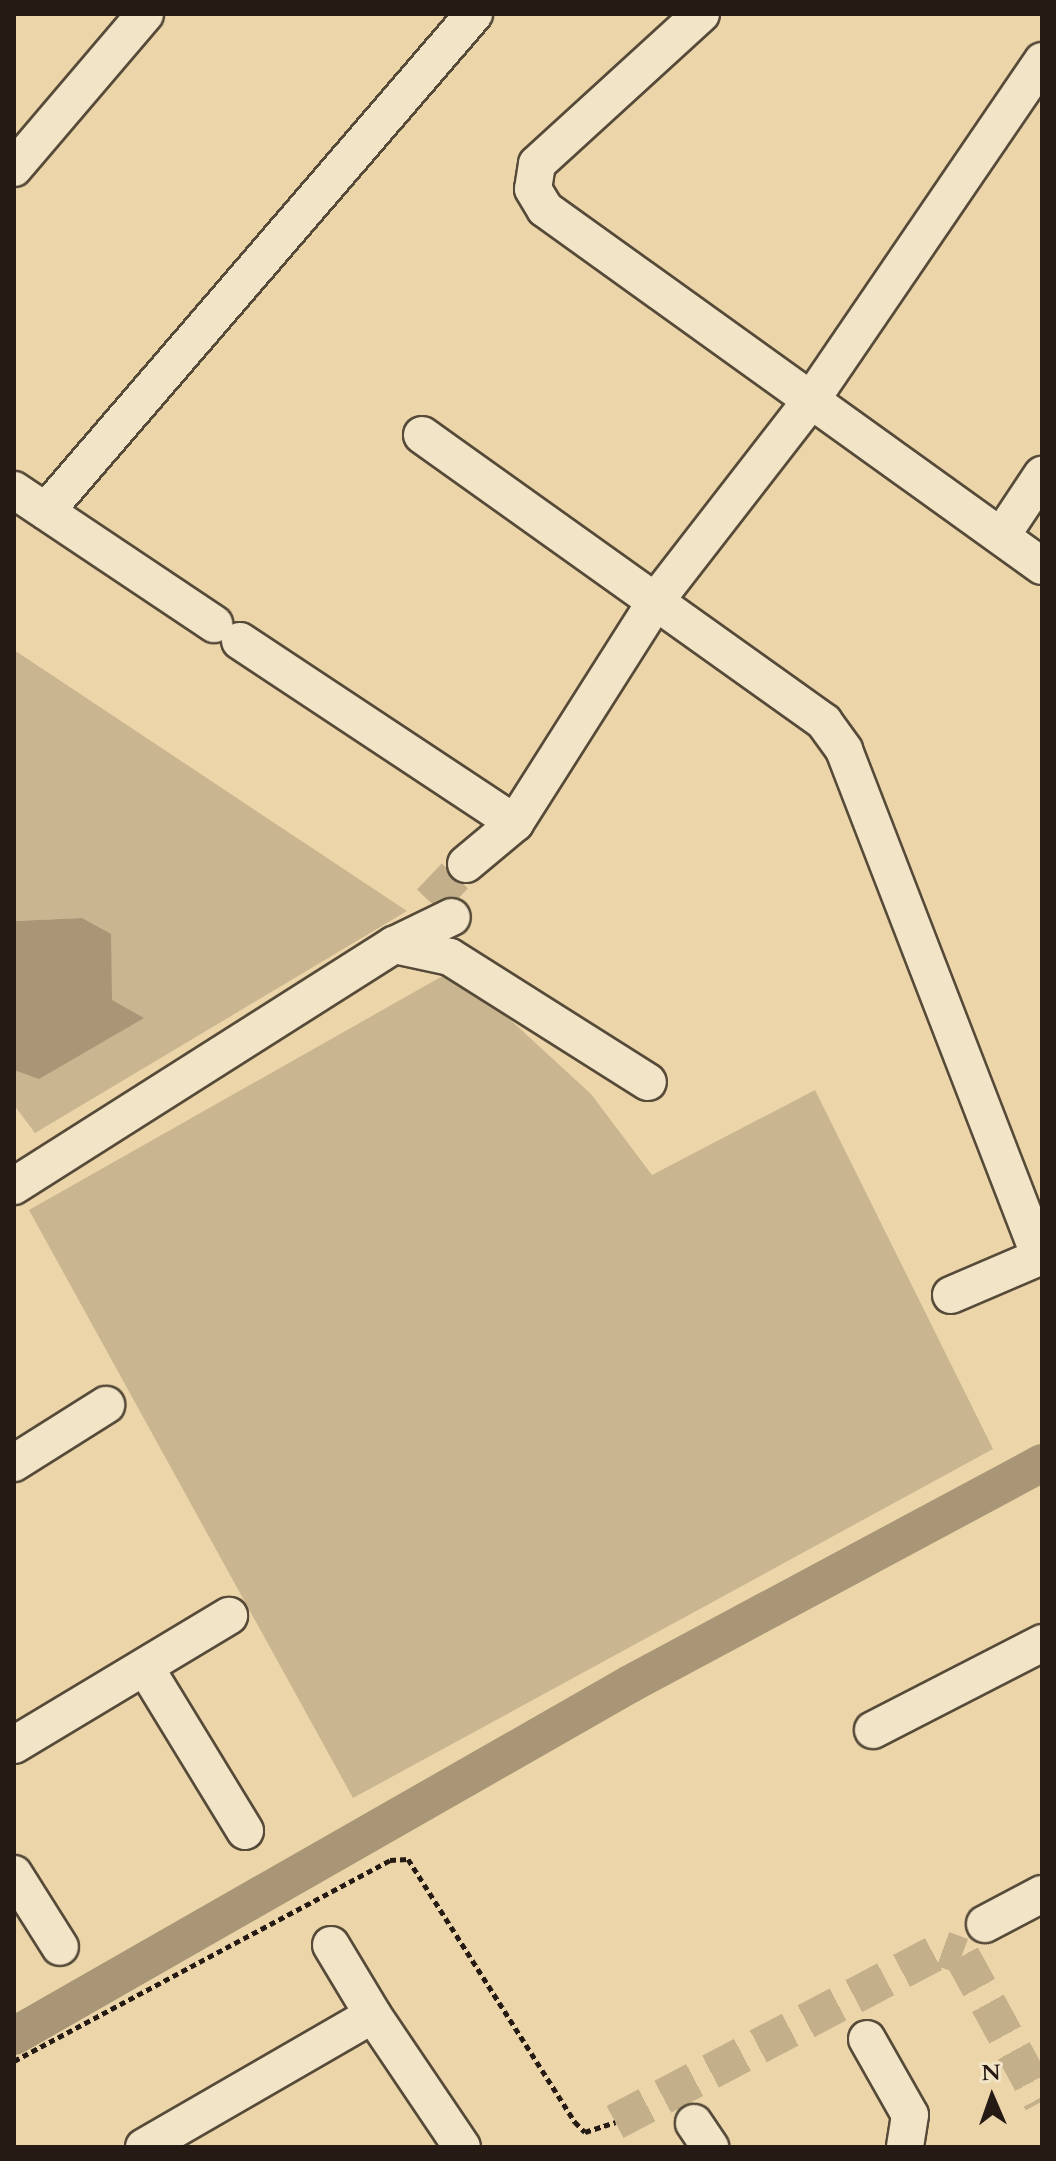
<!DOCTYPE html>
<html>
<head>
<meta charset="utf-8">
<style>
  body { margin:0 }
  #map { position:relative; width:1056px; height:2161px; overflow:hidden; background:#ebd5a9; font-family:Cardo,serif }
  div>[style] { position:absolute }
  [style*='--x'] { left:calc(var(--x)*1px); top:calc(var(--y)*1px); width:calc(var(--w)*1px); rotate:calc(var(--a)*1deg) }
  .green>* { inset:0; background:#c9b590 }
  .water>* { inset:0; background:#a89676 }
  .canal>* { height:38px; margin:-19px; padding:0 19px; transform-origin:19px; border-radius:19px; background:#a89676 }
  .minor-tunnel>* { height:36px; margin-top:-18px; transform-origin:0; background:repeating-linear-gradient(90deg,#c3b08b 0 36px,transparent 0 54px) }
  .path>* { height:5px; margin-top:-2.5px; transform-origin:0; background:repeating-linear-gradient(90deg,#251b14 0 6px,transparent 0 10px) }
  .roads { filter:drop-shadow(2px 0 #564a39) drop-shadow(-2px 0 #564a39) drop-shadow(0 2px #564a39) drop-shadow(0 -2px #564a39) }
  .minor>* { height:36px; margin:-18px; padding:0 18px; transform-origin:18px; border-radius:18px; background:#f2e4c7 }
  span { translate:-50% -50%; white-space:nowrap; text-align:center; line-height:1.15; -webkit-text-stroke:6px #f2e4c7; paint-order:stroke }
  .frame { position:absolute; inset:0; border:16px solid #251b14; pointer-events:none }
  .north { position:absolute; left:952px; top:2057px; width:80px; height:80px; -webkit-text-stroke:6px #f2e4c7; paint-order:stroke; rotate:358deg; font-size:22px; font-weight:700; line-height:32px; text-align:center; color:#251b14 }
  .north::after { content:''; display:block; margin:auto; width:28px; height:36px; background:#251b14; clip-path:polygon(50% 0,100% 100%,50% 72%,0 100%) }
</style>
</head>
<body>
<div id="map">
  <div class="green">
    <div style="clip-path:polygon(14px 650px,407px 911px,35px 1133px,14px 1105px,14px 1070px,112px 1000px,82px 918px,14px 921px)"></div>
    <div style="clip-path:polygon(455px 969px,591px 1094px,652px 1175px,815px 1090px,993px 1449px,353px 1798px,29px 1210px)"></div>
  </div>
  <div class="water">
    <div style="clip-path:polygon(82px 918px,111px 934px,112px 1000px,144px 1018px,39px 1079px,14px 1070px,14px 921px)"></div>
  </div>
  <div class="canal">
    <div style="--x:14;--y:2036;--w:709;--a:-29.74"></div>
    <div style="--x:630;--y:1684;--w:468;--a:-28.2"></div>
  </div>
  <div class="minor-tunnel">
    <div style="--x:430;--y:902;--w:52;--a:-46.5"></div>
    <div style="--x:615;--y:2122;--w:371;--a:-27.8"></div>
    <div style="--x:943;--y:1949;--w:20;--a:20"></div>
    <div style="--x:962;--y:1956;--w:166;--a:61.3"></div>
  </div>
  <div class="path">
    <div style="--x:14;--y:2061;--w:426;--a:-28.1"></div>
    <div style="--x:390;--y:1860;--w:18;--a:-3"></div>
    <div style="--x:408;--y:1859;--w:312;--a:57.6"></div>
    <div style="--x:575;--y:2122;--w:14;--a:45"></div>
    <div style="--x:585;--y:2132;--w:32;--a:-18"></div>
  </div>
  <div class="roads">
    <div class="minor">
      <div style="--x:701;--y:14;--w:222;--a:137.6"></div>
      <div style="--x:537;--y:164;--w:25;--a:99"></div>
      <div style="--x:533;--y:189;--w:23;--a:59"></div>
      <div style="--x:545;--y:209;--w:612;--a:35.69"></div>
      <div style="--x:14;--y:168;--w:202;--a:-49.6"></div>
      <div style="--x:422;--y:435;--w:494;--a:35.5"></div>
      <div style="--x:824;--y:722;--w:34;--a:54"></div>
      <div style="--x:844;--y:750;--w:544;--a:68.86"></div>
      <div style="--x:14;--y:490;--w:241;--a:33.8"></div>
      <div style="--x:46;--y:511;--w:656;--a:-49.27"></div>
      <div style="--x:1004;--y:532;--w:69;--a:-56.3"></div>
      <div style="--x:240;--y:641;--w:330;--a:33.5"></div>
      <div style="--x:466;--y:864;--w:64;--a:-39.9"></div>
      <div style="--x:515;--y:823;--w:265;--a:-57.6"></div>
      <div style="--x:657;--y:599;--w:248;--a:-52.2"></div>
      <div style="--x:809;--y:403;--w:414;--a:-55.7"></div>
      <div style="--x:394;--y:945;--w:57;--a:12.1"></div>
      <div style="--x:450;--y:957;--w:234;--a:32.3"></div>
      <div style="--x:14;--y:1186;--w:450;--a:-32.4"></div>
      <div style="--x:394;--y:945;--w:64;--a:-25.8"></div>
      <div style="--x:951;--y:1295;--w:99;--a:-23.2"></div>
      <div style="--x:14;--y:1463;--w:109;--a:-32.2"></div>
      <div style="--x:145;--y:1667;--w:192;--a:58.6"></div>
      <div style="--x:873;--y:1730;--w:190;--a:-27.2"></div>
      <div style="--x:14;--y:1745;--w:251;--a:-31"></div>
      <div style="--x:14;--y:1874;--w:86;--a:57.8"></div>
      <div style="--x:985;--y:1924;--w:64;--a:-27.8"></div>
      <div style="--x:331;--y:1945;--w:82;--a:59"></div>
      <div style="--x:867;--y:2039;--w:87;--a:60.5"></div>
      <div style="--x:910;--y:2115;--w:32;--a:99"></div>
      <div style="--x:694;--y:2123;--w:29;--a:56"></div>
      <div style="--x:144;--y:2147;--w:264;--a:-30"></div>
      <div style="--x:373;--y:2015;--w:159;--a:56"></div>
    </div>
  </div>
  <div class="frame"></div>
  <div class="north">N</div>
</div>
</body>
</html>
